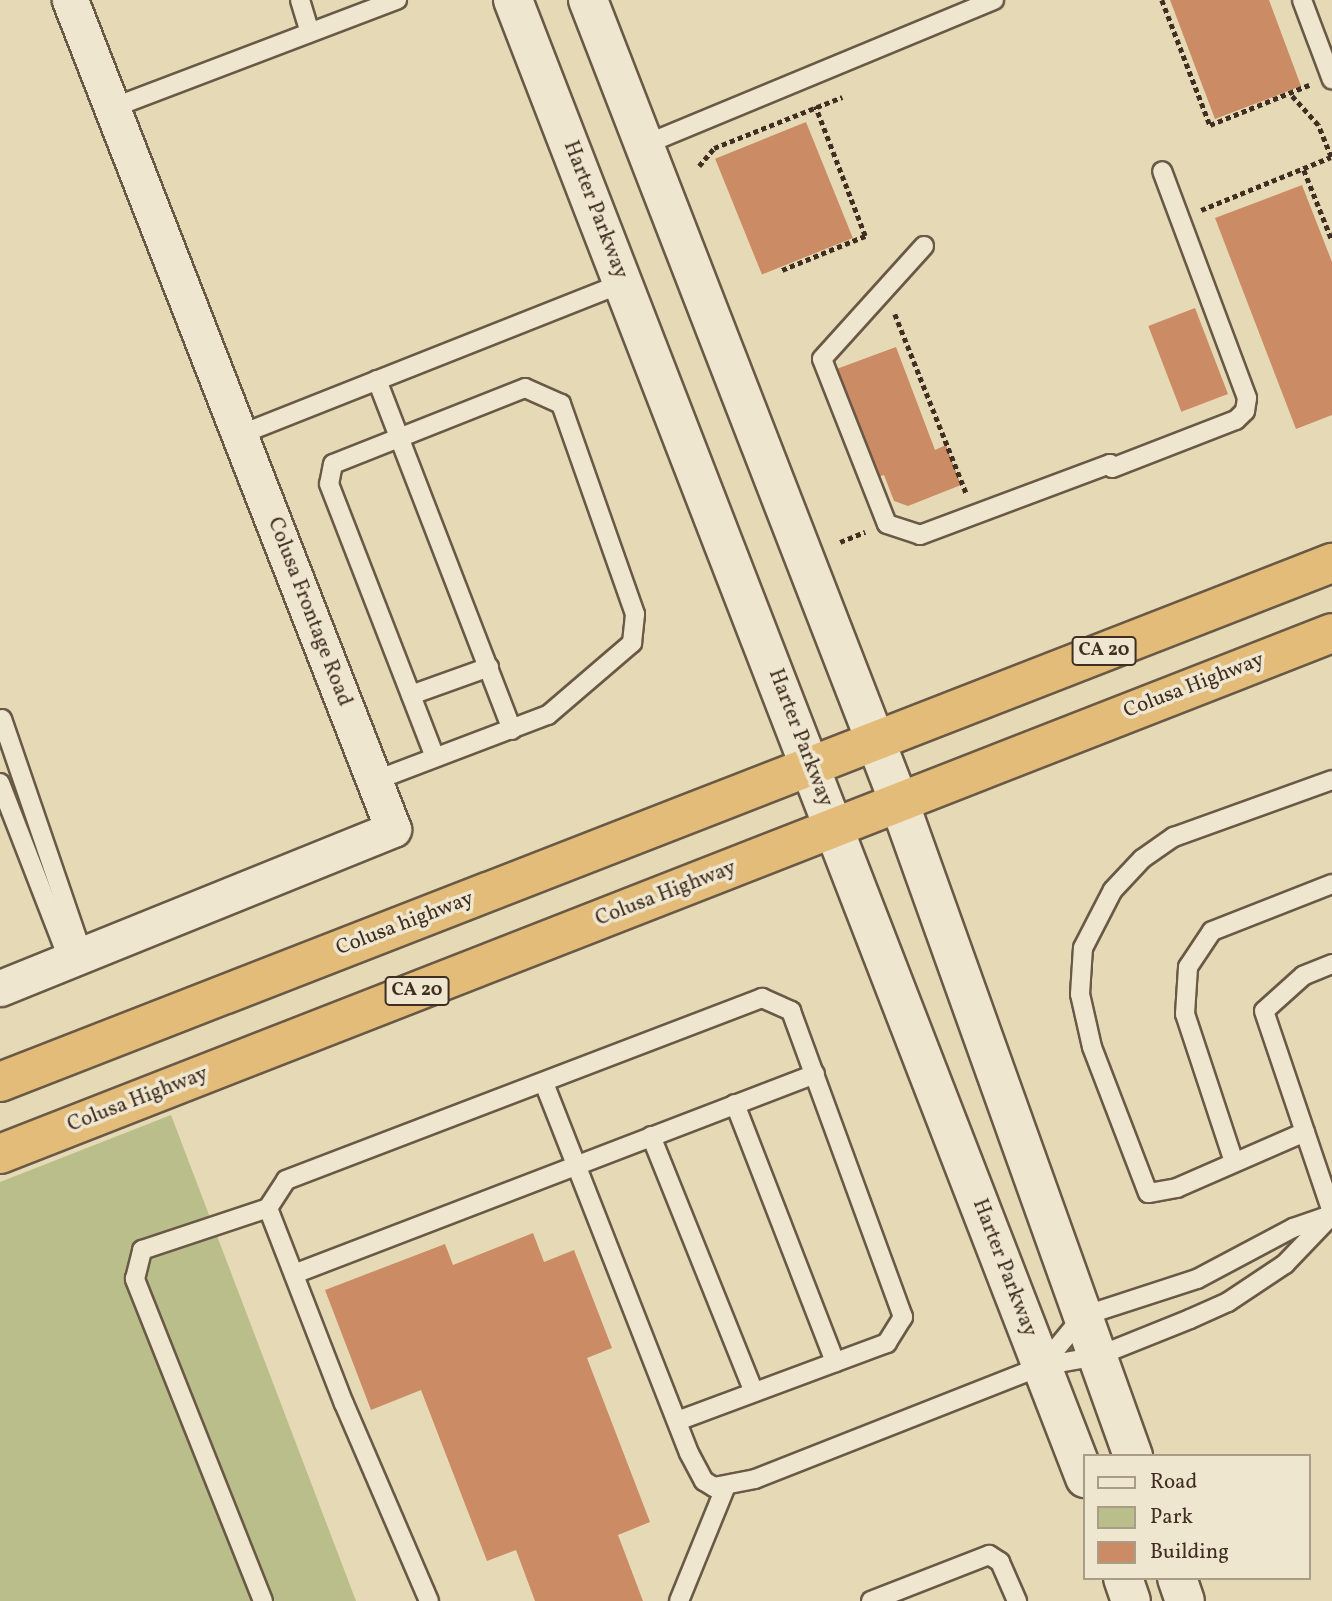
<!DOCTYPE html>
<html>
<head>
<meta charset="utf-8">
<style>
  body { margin:0 }
  #map { position:relative; width:1332px; height:1601px; overflow:hidden; background:#e6d9b5; font-family:Vollkorn,serif }
  div>[style] { position:absolute }
  [style*='--x'] { left:calc(var(--x)*1px); top:calc(var(--y)*1px); width:calc(var(--w)*1px); rotate:calc(var(--a)*1deg) }
  .green>* { inset:0; background:#babe8a }
  .building>* { inset:0; background:#cb8c65; transform-origin:0 0 }
  .path>* { height:4.5px; margin-top:-2.25px; transform-origin:0; background:repeating-linear-gradient(90deg,#3f2e21 0 5px,transparent 0 8.5px) }
  .roads { filter:drop-shadow(2px 0 #695946) drop-shadow(-2px 0 #695946) drop-shadow(0 2px #695946) drop-shadow(0 -2px #695946) }
  .service>* { height:18px; margin:-9px; padding:0 9px; transform-origin:9px; border-radius:9px; background:#efe6cf }
  .minor>* { height:35px; margin:-17.5px; padding:0 17.5px; transform-origin:17.5px; border-radius:17.5px; background:#efe6cf }
  .tertiary>* { height:38px; margin:-19px; padding:0 19px; transform-origin:19px; border-radius:19px; background:#efe6cf }
  .trunk>* { height:38px; margin:-19px; padding:0 19px; transform-origin:19px; border-radius:19px; background:#e3bc7a }
  span { translate:-50% -50%; white-space:nowrap; text-align:center; line-height:1.15; -webkit-text-stroke:7px #efe6cf; paint-order:stroke }
  .shield-label span { padding:2px 5px; background:#efe6cf; border:2px solid; border-radius:5px; -webkit-text-stroke-width:0 }
  .shield-label { font-size:19px; color:#3f2e21; font-weight:700 }
  .street-label { font-size:21px; color:#3f2e21 }
  .legend { position:absolute; left:1083px; top:1454px; width:228px; height:126px; box-sizing:border-box; background:#efe6cf; border:2px solid #a99c89; margin:0; padding:9px 12px; list-style:none; font-size:21px; color:#3f2e21 }
  .legend li { display:flex; align-items:center; gap:14px; height:35px }
  .legend b { width:35px; border:2px solid #a99c89 }
</style>
</head>
<body>
<div id="map">
  <div class="green">
    <div style="clip-path:polygon(171px 1115px,356px 1601px,0 1601px,0 1182px)"></div>
  </div>
  <div class="building">
    <div style="clip-path:polygon(1170px 0,1269px 0,1301px 86px,1215px 119px)"></div>
    <div style="left:806px;top:122px;width:125px;height:98px;rotate:68deg"></div>
    <div style="clip-path:polygon(1302px 185px,1332px 262px,1332px 415px,1296px 429px,1215px 218px)"></div>
    <div style="left:1195px;top:308px;width:92px;height:50px;rotate:69deg"></div>
    <div style="clip-path:polygon(896px 347px,935px 450px,946px 445px,961px 485px,908px 506px,894px 501px,884px 475px,872px 479px,831px 371px)"></div>
    <div style="clip-path:polygon(533px 1233px,544px 1262px,574px 1250px,612px 1348px,587px 1358px,650px 1522px,618px 1535px,643px 1601px,535px 1601px,516px 1550px,487px 1561px,421px 1390px,371px 1410px,325px 1290px,445px 1244px,453px 1265px)"></div>
  </div>
  <div class="path">
    <div style="--x:1162;--y:0;--w:134;--a:69"></div>
    <div style="--x:1210;--y:125;--w:107;--a:-22"></div>
    <div style="--x:699;--y:166;--w:23;--a:-50"></div>
    <div style="--x:714;--y:148;--w:138;--a:-21.7"></div>
    <div style="--x:1304;--y:170;--w:75;--a:68.2"></div>
    <div style="--x:1201;--y:210;--w:140;--a:-22.2"></div>
    <div style="--x:1331;--y:157;--w:35;--a:-112"></div>
    <div style="--x:1318;--y:125;--w:42;--a:-132.1"></div>
    <div style="--x:782;--y:270;--w:90;--a:-22.3"></div>
    <div style="--x:865;--y:236;--w:139;--a:-111"></div>
    <div style="--x:895;--y:314;--w:195;--a:68.3"></div>
    <div style="--x:840;--y:542;--w:27;--a:-22"></div>
  </div>
  <div class="roads">
    <div class="service">
      <div style="--x:300;--y:0;--w:34;--a:73"></div>
      <div style="--x:1302;--y:0;--w:85;--a:69.4"></div>
      <div style="--x:112;--y:108;--w:305;--a:-20.8"></div>
      <div style="--x:644;--y:145;--w:379;--a:-22.5"></div>
      <div style="--x:924;--y:246;--w:152;--a:132.1"></div>
      <div style="--x:822;--y:359;--w:177;--a:68.5"></div>
      <div style="--x:887;--y:524;--w:35;--a:18"></div>
      <div style="--x:920;--y:535;--w:203;--a:-20.5"></div>
      <div style="--x:1110;--y:464;--w:4;--a:63"></div>
      <div style="--x:1112;--y:468;--w:133;--a:-21.2"></div>
      <div style="--x:1236;--y:420;--w:13;--a:-45"></div>
      <div style="--x:1245;--y:411;--w:13;--a:-81"></div>
      <div style="--x:1247;--y:398;--w:242;--a:-110.5"></div>
      <div style="--x:377;--y:380;--w:375;--a:68.9"></div>
      <div style="--x:239;--y:435;--w:413;--a:-21.6"></div>
      <div style="--x:411;--y:695;--w:83;--a:-19.7"></div>
      <div style="--x:2;--y:719;--w:250;--a:71.1"></div>
      <div style="--x:374;--y:781;--w:186;--a:-20.8"></div>
      <div style="--x:548;--y:715;--w:111;--a:-40.6"></div>
      <div style="--x:632;--y:643;--w:29;--a:-84"></div>
      <div style="--x:635;--y:614;--w:223;--a:-109.4"></div>
      <div style="--x:561;--y:404;--w:39;--a:-156"></div>
      <div style="--x:525;--y:388;--w:206;--a:158.4"></div>
      <div style="--x:333;--y:464;--w:20;--a:101"></div>
      <div style="--x:329;--y:484;--w:293;--a:68.8"></div>
      <div style="--x:0;--y:783;--w:191;--a:68.8"></div>
      <div style="--x:1332;--y:964;--w:31;--a:158"></div>
      <div style="--x:1303;--y:976;--w:52;--a:138.1"></div>
      <div style="--x:1264;--y:1011;--w:212;--a:71.3"></div>
      <div style="--x:544;--y:1083;--w:397;--a:68.6"></div>
      <div style="--x:689;--y:1453;--w:32;--a:62"></div>
      <div style="--x:704;--y:1481;--w:12;--a:31"></div>
      <div style="--x:714;--y:1487;--w:42;--a:-11"></div>
      <div style="--x:755;--y:1479;--w:308;--a:-21.5"></div>
      <div style="--x:1042;--y:1366;--w:57;--a:-10.1"></div>
      <div style="--x:1098;--y:1356;--w:99;--a:-21.9"></div>
      <div style="--x:1190;--y:1319;--w:42;--a:-24.1"></div>
      <div style="--x:1228;--y:1302;--w:69;--a:-33.7"></div>
      <div style="--x:1285;--y:1264;--w:68;--a:-46.2"></div>
      <div style="--x:735;--y:1104;--w:277;--a:68.8"></div>
      <div style="--x:1305;--y:1132;--w:140;--a:156.4"></div>
      <div style="--x:1177;--y:1188;--w:29;--a:170"></div>
      <div style="--x:1148;--y:1193;--w:156;--a:-111"></div>
      <div style="--x:1092;--y:1047;--w:54;--a:-102.8"></div>
      <div style="--x:1080;--y:994;--w:46;--a:-86.3"></div>
      <div style="--x:1083;--y:948;--w:65;--a:-62.7"></div>
      <div style="--x:1113;--y:890;--w:42;--a:-46.9"></div>
      <div style="--x:1142;--y:859;--w:39;--a:-35"></div>
      <div style="--x:1174;--y:837;--w:168;--a:-19.8"></div>
      <div style="--x:651;--y:1136;--w:276;--a:68.1"></div>
      <div style="--x:1234;--y:1162;--w:156;--a:-108.3"></div>
      <div style="--x:1185;--y:1014;--w:47;--a:-86.3"></div>
      <div style="--x:1188;--y:967;--w:43;--a:-56.3"></div>
      <div style="--x:1212;--y:931;--w:129;--a:-21.4"></div>
      <div style="--x:294;--y:1274;--w:558;--a:-21"></div>
      <div style="--x:1042;--y:1366;--w:65;--a:-50.6"></div>
      <div style="--x:1083;--y:1316;--w:120;--a:-18"></div>
      <div style="--x:1197;--y:1279;--w:109;--a:-28"></div>
      <div style="--x:1293;--y:1228;--w:39;--a:-19"></div>
      <div style="--x:263;--y:1601;--w:347;--a:-111.7"></div>
      <div style="--x:135;--y:1279;--w:30;--a:-76"></div>
      <div style="--x:142;--y:1250;--w:133;--a:-18.4"></div>
      <div style="--x:429;--y:1601;--w:215;--a:-113.3"></div>
      <div style="--x:344;--y:1404;--w:210;--a:-111.2"></div>
      <div style="--x:268;--y:1208;--w:33;--a:-57"></div>
      <div style="--x:286;--y:1180;--w:510;--a:-20.92"></div>
      <div style="--x:762;--y:998;--w:32;--a:24"></div>
      <div style="--x:791;--y:1011;--w:326;--a:69.9"></div>
      <div style="--x:903;--y:1317;--w:31;--a:122"></div>
      <div style="--x:887;--y:1343;--w:224;--a:159.6"></div>
      <div style="--x:679;--y:1601;--w:122;--a:-67.8"></div>
      <div style="--x:871;--y:1601;--w:127;--a:-21.3"></div>
      <div style="--x:989;--y:1555;--w:13;--a:32"></div>
      <div style="--x:1000;--y:1562;--w:43;--a:66.4"></div>
    </div>
    <div class="minor">
      <div style="--x:0;--y:988;--w:424;--a:-22"></div>
      <div style="--x:393;--y:829;--w:890;--a:-111.29"></div>
    </div>
    <div class="tertiary">
      <div style="--x:513;--y:0;--w:1585;--a:68.84"></div>
      <div style="--x:588;--y:0;--w:860;--a:68.8"></div>
      <div style="--x:899;--y:802;--w:695;--a:70.31"></div>
      <div style="--x:1123;--y:1578;--w:24;--a:71"></div>
      <div style="--x:1177;--y:1578;--w:24;--a:71"></div>
    </div>
    <div class="trunk">
      <div style="--x:0;--y:1082;--w:1430;--a:-21.29"></div>
      <div style="--x:0;--y:1154;--w:1430;--a:-21.36"></div>
    </div>
  </div>
  <div class="shield-label">
    <span style="left:1104px;top:651px">CA 20</span>
    <span style="left:417px;top:991px">CA 20</span>
  </div>
  <div class="street-label">
    <span style="left:595px;top:210px;rotate:69deg">Harter Parkway</span>
    <span style="left:309px;top:612px;rotate:69deg">Colusa Frontage Road</span>
    <span style="left:1194px;top:686px;rotate:-21deg">Colusa Highway</span>
    <span style="left:800px;top:738px;rotate:69deg">Harter Parkway</span>
    <span style="left:666px;top:894px;rotate:-21deg">Colusa Highway</span>
    <span style="left:405px;top:924px;rotate:-21deg">Colusa highway</span>
    <span style="left:138px;top:1100px;rotate:-21deg">Colusa Highway</span>
    <span style="left:1004px;top:1268px;rotate:69deg">Harter Parkway</span>
  </div>
  <ul class="legend">
  <li><b style="height:9px;background:#efe6cf"></b>Road</li>
  <li><b style="height:19px;background:#babe8a"></b>Park</li>
  <li><b style="height:19px;background:#cb8c65"></b>Building</li>
  </ul>
</div>
</body>
</html>
